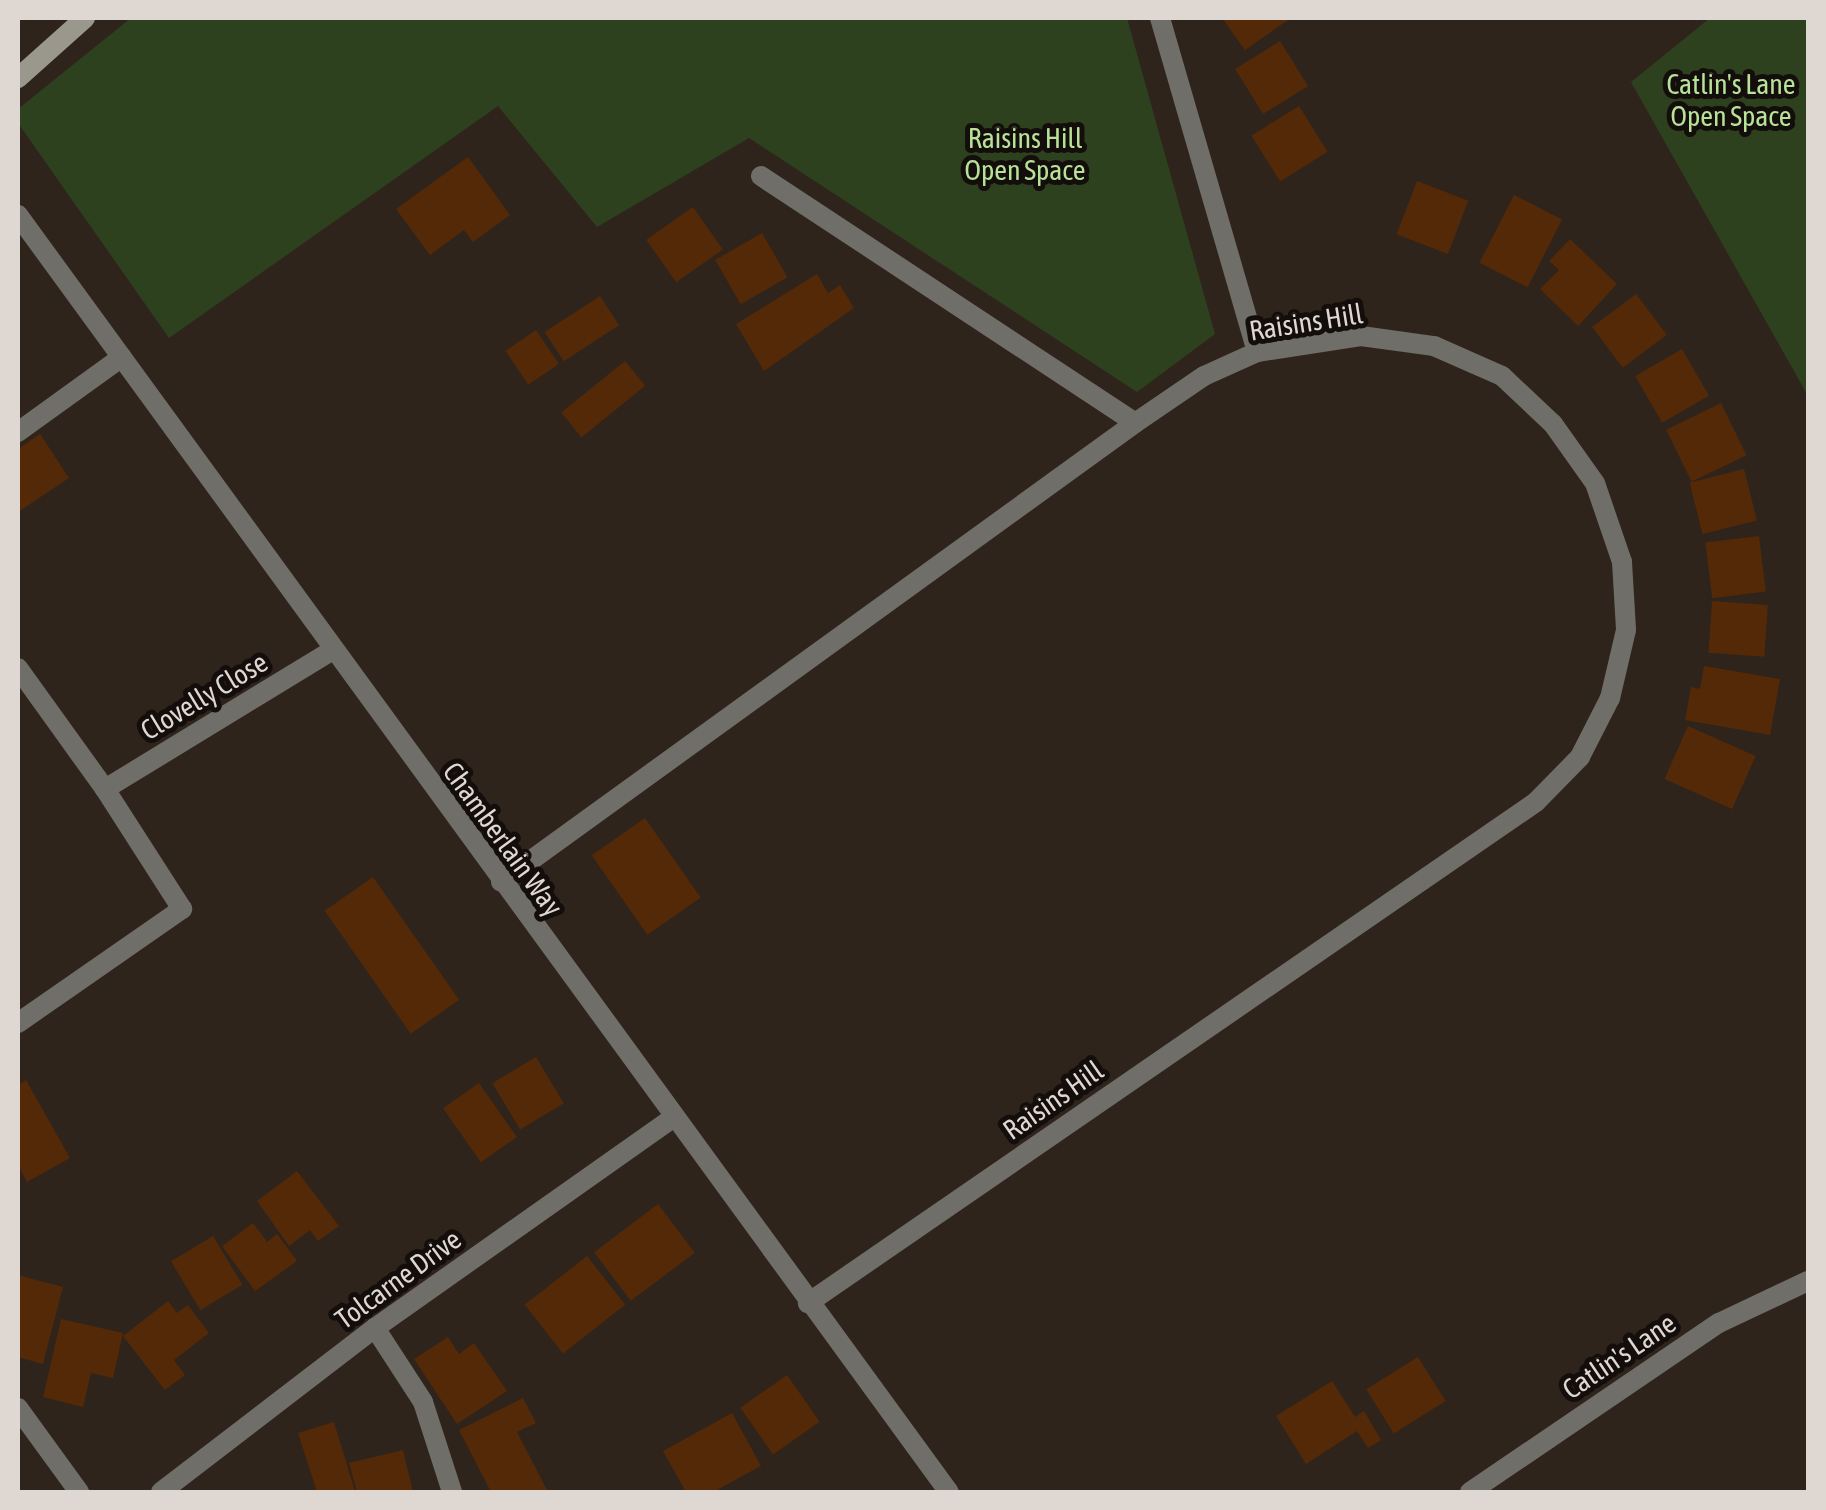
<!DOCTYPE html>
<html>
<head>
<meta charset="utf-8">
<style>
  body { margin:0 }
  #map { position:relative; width:1826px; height:1510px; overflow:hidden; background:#2f241c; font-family:"Asap Condensed",sans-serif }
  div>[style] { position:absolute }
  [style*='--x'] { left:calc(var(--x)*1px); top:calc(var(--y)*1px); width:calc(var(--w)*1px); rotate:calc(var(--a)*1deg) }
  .green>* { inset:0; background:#2e411e }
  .building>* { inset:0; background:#532907; transform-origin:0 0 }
  .minor>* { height:20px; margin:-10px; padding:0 10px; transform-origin:10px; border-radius:10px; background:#706e68 }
  .secondary>* { height:20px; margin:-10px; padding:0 10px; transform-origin:10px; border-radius:10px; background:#9a978d }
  span { translate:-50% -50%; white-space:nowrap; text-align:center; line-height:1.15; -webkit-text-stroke:10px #130e0b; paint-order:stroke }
  .park-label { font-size:28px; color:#b9e299 }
  .street-label { font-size:28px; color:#ded7d2 }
  .frame { position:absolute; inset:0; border:20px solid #ded7d2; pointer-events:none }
</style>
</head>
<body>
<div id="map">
  <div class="green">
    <div style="clip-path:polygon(131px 18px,1127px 18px,1215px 334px,1137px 392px,749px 138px,597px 227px,498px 106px,169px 338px,18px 123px,18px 109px)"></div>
    <div style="clip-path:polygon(1710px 18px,1808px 18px,1808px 396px,1631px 82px)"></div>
  </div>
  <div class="building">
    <div style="clip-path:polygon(1222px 18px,1291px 18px,1245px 50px)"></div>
    <div style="left:1280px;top:41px;width:53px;height:53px;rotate:58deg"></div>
    <div style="left:1299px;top:106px;width:54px;height:56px;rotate:58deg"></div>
    <div style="clip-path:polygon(468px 157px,510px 215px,473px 242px,464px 230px,430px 255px,396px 209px)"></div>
    <div style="left:1417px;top:181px;width:55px;height:57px;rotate:21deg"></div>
    <div style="left:1514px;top:195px;width:54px;height:76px;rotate:27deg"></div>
    <div style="left:693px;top:207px;width:52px;height:57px;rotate:55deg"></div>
    <div style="left:762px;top:233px;width:51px;height:54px;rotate:60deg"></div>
    <div style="clip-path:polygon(1570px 239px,1617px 284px,1578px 326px,1540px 289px,1559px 270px,1549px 261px)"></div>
    <div style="clip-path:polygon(817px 274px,828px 293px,840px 285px,854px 308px,764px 371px,736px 324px)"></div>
    <div style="left:1636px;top:294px;width:51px;height:55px;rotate:53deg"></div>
    <div style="left:600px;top:296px;width:35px;height:66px;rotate:57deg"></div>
    <div style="left:536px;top:330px;width:41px;height:37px;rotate:56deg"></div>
    <div style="left:1682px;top:349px;width:54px;height:54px;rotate:60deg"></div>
    <div style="left:625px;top:361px;width:32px;height:82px;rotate:51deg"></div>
    <div style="left:1721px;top:403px;width:58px;height:61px;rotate:64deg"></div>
    <div style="clip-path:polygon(40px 434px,69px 478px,18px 512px,18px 449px)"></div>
    <div style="left:1744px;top:469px;width:53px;height:56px;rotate:76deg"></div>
    <div style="left:1759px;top:536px;width:56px;height:54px;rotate:83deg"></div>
    <div style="left:1712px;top:601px;width:56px;height:52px;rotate:4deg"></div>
    <div style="clip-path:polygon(1704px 666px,1780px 679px,1770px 735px,1685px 720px,1691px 687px,1700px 689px)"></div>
    <div style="left:1688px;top:726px;width:74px;height:58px;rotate:24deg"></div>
    <div style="left:645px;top:818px;width:97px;height:65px;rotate:55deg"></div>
    <div style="left:373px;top:877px;width:150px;height:59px;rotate:55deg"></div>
    <div style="left:536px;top:1057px;width:54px;height:51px;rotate:59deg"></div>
    <div style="clip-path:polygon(26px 1080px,70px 1158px,27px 1182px,18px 1165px,18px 1085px)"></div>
    <div style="left:479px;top:1083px;width:66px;height:44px;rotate:55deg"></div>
    <div style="clip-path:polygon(297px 1171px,339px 1226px,318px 1241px,310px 1230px,289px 1246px,257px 1201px)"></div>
    <div style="left:658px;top:1204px;width:61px;height:80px;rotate:53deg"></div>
    <div style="clip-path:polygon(253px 1223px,267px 1242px,277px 1234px,297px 1261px,255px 1291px,222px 1246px)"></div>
    <div style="left:213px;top:1236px;width:57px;height:49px;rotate:59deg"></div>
    <div style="left:587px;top:1256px;width:62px;height:79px;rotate:52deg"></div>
    <div style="clip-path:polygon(18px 1275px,63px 1287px,43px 1364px,18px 1357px)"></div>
    <div style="clip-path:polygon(168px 1301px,177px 1313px,188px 1305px,209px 1333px,174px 1360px,185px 1375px,165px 1390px,123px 1336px)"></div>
    <div style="clip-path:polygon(61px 1319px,123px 1333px,113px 1378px,91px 1373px,83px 1407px,43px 1397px)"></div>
    <div style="clip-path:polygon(448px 1337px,459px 1354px,474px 1343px,507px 1391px,457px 1424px,414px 1359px)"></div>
    <div style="left:1418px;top:1357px;width:52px;height:61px;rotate:58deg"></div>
    <div style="left:787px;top:1375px;width:57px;height:57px;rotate:55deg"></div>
    <div style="clip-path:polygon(1332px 1381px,1355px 1417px,1364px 1411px,1381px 1440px,1368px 1448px,1357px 1431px,1306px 1464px,1276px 1416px)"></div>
    <div style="clip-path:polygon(523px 1398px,536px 1423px,517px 1432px,547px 1490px,491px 1492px,459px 1430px)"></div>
    <div style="clip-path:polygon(732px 1413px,761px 1466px,713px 1492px,686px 1492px,663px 1451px)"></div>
    <div style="clip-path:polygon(334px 1422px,355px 1491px,317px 1492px,298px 1433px)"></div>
    <div style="clip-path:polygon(403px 1450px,413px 1492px,357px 1492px,349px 1463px)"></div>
  </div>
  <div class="minor">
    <div style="--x:1160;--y:18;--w:348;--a:73.8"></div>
    <div style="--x:761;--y:176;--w:448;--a:33.4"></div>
    <div style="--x:18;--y:215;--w:1580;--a:53.91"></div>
    <div style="--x:18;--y:432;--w:128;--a:-35.8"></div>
    <div style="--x:18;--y:668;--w:149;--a:54.3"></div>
    <div style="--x:501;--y:882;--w:783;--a:-35.9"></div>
    <div style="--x:1135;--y:423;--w:83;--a:-34.3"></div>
    <div style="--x:1204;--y:376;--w:58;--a:-24.4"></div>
    <div style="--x:1257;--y:352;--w:105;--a:-8.7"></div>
    <div style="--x:1361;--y:336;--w:74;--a:7.8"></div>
    <div style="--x:1434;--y:346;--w:74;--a:23.8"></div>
    <div style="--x:1502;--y:376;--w:70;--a:43.3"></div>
    <div style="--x:1553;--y:424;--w:72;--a:54.6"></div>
    <div style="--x:1595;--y:483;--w:83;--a:71.1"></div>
    <div style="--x:1622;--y:562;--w:68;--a:86.6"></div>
    <div style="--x:1626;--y:630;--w:70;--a:103.2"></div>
    <div style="--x:1610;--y:698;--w:66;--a:117"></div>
    <div style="--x:1580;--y:757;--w:63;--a:134.4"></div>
    <div style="--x:1536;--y:802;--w:884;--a:145.46"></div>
    <div style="--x:18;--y:1023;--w:200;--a:-34.8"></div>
    <div style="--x:182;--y:909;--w:143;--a:-122.7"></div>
    <div style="--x:105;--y:789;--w:265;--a:-31.4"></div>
    <div style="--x:375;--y:1328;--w:88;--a:57"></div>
    <div style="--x:423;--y:1402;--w:95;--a:72.1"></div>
    <div style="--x:18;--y:1408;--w:104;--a:54"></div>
    <div style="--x:161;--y:1492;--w:270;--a:-37.5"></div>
    <div style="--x:375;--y:1328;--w:365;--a:-35.2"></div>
    <div style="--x:1470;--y:1492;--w:301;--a:-34.2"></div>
    <div style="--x:1719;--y:1323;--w:98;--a:-25.3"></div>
  </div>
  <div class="secondary">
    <div style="--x:18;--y:78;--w:90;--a:-41.8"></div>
  </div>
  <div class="park-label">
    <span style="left:1731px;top:100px">Catlin's Lane<br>Open Space</span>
    <span style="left:1025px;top:154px">Raisins Hill<br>Open Space</span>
  </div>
  <div class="street-label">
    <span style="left:1306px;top:322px;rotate:-9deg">Raisins Hill</span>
    <span style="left:204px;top:696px;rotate:-31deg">Clovelly Close</span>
    <span style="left:503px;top:839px;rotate:54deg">Chamberlain Way</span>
    <span style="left:1053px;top:1100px;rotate:-35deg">Raisins Hill</span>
    <span style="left:398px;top:1279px;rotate:-36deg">Tolcarne Drive</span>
    <span style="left:1619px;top:1356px;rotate:-34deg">Catlin's Lane</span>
  </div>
  <div class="frame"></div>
</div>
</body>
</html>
